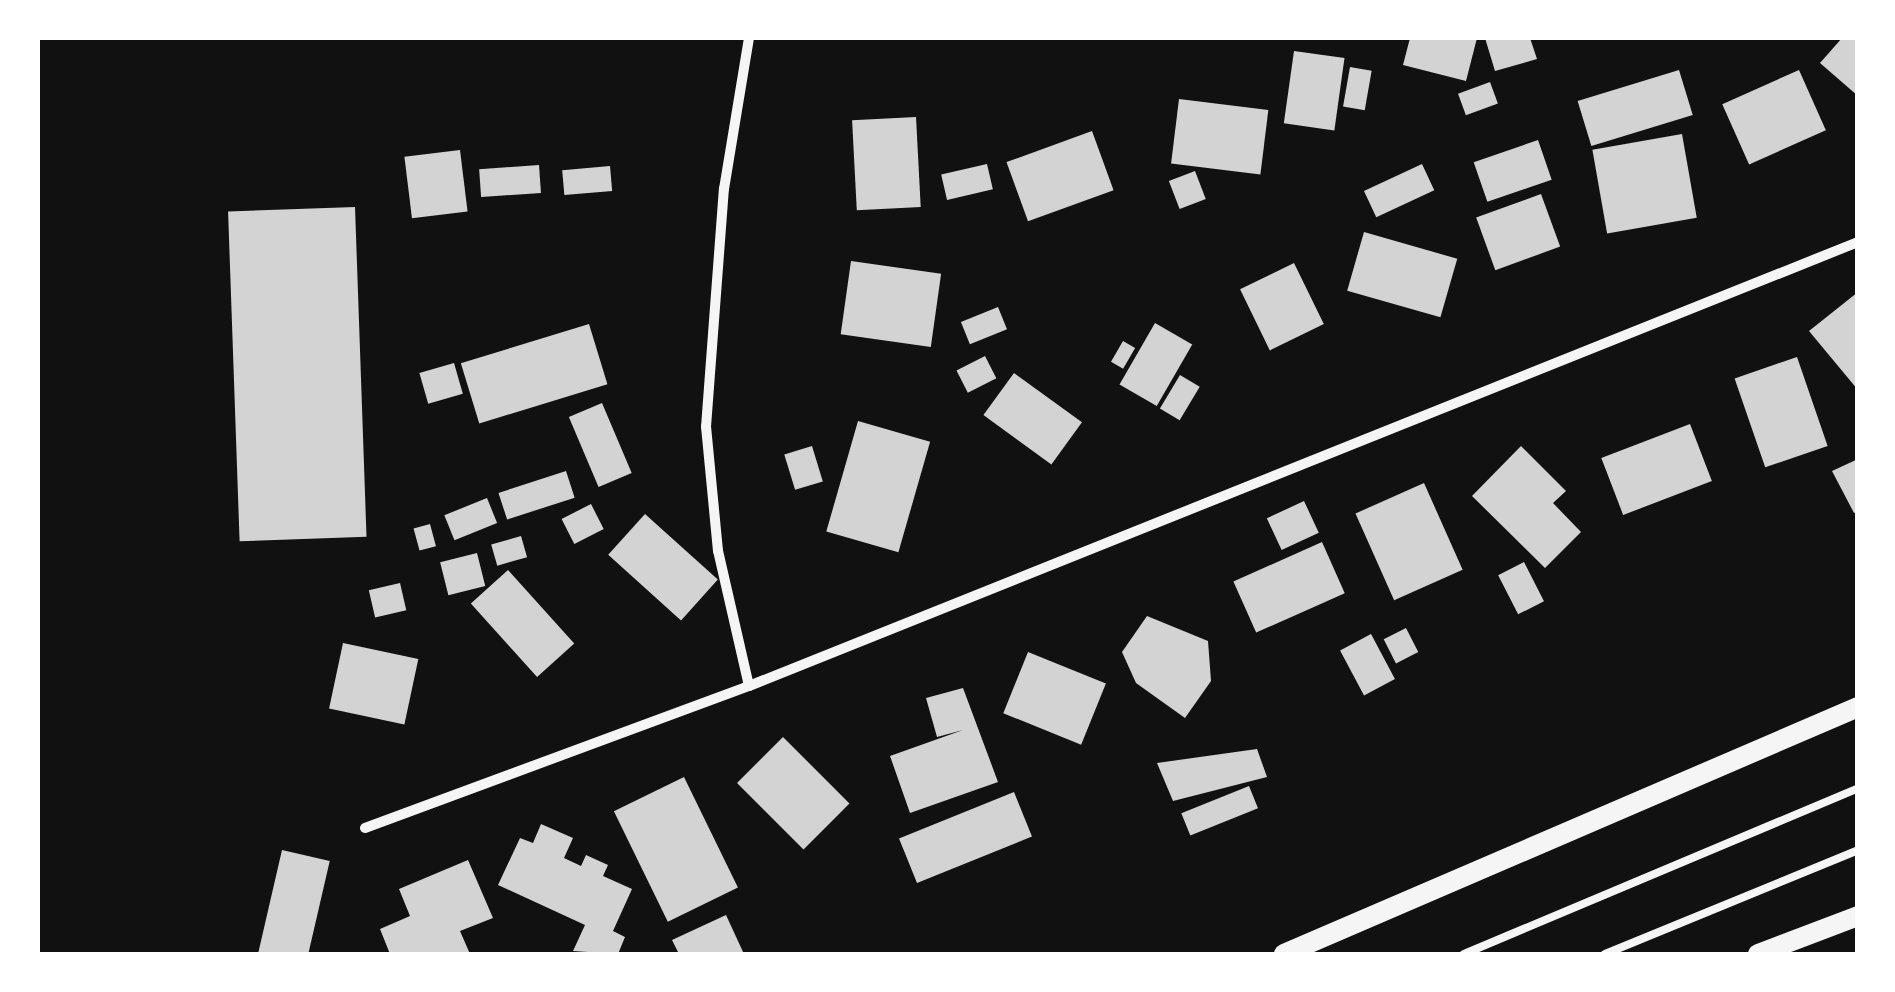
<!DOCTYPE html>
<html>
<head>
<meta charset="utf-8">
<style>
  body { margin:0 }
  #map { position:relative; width:1895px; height:992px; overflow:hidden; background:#111; font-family:Ubuntu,sans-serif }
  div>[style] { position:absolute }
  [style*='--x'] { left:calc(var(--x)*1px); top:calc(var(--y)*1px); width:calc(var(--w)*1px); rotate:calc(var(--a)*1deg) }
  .building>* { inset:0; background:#d3d3d3; transform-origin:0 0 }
  .service>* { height:8px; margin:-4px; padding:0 4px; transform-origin:4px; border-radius:4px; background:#f5f5f5 }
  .minor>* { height:10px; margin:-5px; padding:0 5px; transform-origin:5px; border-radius:5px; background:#f5f5f5 }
  .secondary>* { height:20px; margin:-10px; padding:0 10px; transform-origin:10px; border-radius:10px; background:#f5f5f5 }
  span { translate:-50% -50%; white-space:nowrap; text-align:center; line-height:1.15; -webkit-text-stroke:10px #fff; paint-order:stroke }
  .frame { position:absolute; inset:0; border:40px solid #fff; pointer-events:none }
</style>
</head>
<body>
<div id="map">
  <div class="building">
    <div style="clip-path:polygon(1410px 38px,1477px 38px,1466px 81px,1403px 65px)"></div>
    <div style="clip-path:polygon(1485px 38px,1530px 38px,1537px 59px,1495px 71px)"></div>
    <div style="clip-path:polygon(1842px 38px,1858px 38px,1858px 96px,1820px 63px)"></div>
    <div style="left:1294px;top:51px;width:51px;height:73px;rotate:8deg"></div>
    <div style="left:1350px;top:67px;width:22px;height:40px;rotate:10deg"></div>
    <div style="left:1679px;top:70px;width:47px;height:106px;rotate:73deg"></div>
    <div style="left:1799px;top:70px;width:66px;height:84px;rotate:66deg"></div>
    <div style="left:1490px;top:82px;width:23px;height:34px;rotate:70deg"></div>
    <div style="left:1179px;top:99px;width:90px;height:65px;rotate:7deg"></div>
    <div style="left:916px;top:117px;width:90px;height:64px;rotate:87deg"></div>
    <div style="left:1092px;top:131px;width:63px;height:91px;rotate:70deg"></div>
    <div style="left:1682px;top:134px;width:85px;height:91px;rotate:80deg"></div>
    <div style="left:1538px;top:140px;width:42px;height:68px;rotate:71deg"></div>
    <div style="left:460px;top:150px;width:62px;height:56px;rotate:83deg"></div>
    <div style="left:987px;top:164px;width:26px;height:47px;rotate:77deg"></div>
    <div style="left:1422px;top:164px;width:29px;height:64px;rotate:65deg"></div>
    <div style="left:539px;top:165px;width:28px;height:60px;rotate:86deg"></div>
    <div style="left:610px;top:166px;width:25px;height:48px;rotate:85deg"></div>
    <div style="left:1195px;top:171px;width:30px;height:28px;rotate:69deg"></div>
    <div style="left:1541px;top:194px;width:56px;height:69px;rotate:70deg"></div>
    <div style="left:355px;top:207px;width:330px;height:127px;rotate:88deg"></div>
    <div style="left:1364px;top:232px;width:97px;height:61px;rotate:16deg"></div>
    <div style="left:851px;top:261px;width:91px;height:74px;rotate:8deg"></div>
    <div style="left:1294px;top:263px;width:68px;height:60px;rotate:64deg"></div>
    <div style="clip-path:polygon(1858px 292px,1858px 390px,1809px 331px)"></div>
    <div style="left:998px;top:307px;width:24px;height:40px;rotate:68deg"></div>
    <div style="left:1155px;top:323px;width:43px;height:71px;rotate:30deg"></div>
    <div style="left:589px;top:324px;width:63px;height:134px;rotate:73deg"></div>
    <div style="left:1123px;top:341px;width:14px;height:24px;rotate:30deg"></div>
    <div style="left:985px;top:356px;width:25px;height:32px;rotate:63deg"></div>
    <div style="left:1797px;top:357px;width:94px;height:66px;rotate:71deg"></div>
    <div style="left:454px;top:363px;width:32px;height:36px;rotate:74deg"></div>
    <div style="left:1014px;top:373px;width:84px;height:52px;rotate:36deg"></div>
    <div style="left:1180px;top:375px;width:23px;height:39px;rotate:31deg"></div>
    <div style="left:602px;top:403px;width:76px;height:36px;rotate:67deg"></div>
    <div style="left:858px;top:421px;width:75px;height:115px;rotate:16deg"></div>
    <div style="left:1690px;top:424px;width:61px;height:95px;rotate:69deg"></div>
    <div style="left:812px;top:446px;width:37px;height:29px;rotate:73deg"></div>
    <div style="clip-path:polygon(1521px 446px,1566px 491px,1553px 503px,1581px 532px,1545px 568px,1472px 496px)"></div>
    <div style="clip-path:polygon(1858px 459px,1858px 511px,1854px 513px,1832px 471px)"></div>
    <div style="left:566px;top:471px;width:28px;height:71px;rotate:72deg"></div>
    <div style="left:1424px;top:483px;width:95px;height:75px;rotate:66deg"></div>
    <div style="left:487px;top:498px;width:27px;height:46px;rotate:68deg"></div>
    <div style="left:1304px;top:501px;width:35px;height:41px;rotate:65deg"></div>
    <div style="left:591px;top:504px;width:28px;height:33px;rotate:63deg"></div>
    <div style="left:645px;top:514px;width:98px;height:55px;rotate:42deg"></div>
    <div style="left:430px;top:524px;width:23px;height:17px;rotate:75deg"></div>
    <div style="left:521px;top:536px;width:22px;height:31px;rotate:74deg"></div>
    <div style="left:1322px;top:542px;width:56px;height:97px;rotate:66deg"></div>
    <div style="left:477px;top:553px;width:34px;height:38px;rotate:76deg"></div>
    <div style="left:1524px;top:562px;width:44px;height:29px;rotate:63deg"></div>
    <div style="left:508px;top:570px;width:99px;height:50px;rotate:48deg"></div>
    <div style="left:400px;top:583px;width:28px;height:32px;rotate:77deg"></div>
    <div style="clip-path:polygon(1147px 616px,1208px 641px,1211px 681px,1185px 718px,1136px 683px,1122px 652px)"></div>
    <div style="left:1406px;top:628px;width:27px;height:25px;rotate:63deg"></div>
    <div style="left:1371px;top:634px;width:51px;height:35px;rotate:62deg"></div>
    <div style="left:343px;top:643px;width:77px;height:67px;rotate:12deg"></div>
    <div style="left:1028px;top:652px;width:84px;height:66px;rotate:22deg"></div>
    <div style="clip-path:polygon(963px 688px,998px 782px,910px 813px,890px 756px,963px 730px,937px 737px,926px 698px)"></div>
    <div style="left:783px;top:737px;width:94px;height:65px;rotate:45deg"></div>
    <div style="clip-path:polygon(1257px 749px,1267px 777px,1173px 801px,1157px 763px)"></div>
    <div style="left:684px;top:777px;width:123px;height:78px;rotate:64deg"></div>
    <div style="left:1249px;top:786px;width:24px;height:73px;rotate:68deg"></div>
    <div style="left:1014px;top:792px;width:48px;height:124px;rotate:68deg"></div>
    <div style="clip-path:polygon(541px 824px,573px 838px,564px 858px,581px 866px,586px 855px,608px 865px,603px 876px,632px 889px,613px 931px,625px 937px,618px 954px,573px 951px,585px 925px,498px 885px,520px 838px,533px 843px)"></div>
    <div style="left:282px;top:850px;width:49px;height:107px;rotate:13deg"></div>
    <div style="clip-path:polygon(468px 860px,493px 918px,460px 931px,470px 954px,390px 954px,380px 929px,410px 916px,399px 889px)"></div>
    <div style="clip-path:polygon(726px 915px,744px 954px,679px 954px,672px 940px)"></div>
  </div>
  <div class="service">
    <div style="--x:1464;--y:954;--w:428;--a:-22.8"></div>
    <div style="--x:1605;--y:954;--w:274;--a:-22.3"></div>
  </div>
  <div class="minor">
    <div style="--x:749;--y:686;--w:139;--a:-102.9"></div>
    <div style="--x:718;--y:551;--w:125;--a:-95.5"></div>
    <div style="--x:706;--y:427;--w:239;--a:-85.7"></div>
    <div style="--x:724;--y:189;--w:153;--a:-80.6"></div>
    <div style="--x:365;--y:828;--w:409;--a:-20.3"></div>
    <div style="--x:749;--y:686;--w:1195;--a:-21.82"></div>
  </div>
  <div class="secondary">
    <div style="--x:1284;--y:954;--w:625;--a:-23.28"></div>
    <div style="--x:1758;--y:954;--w:107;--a:-20.8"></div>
  </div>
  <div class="frame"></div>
</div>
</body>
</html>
